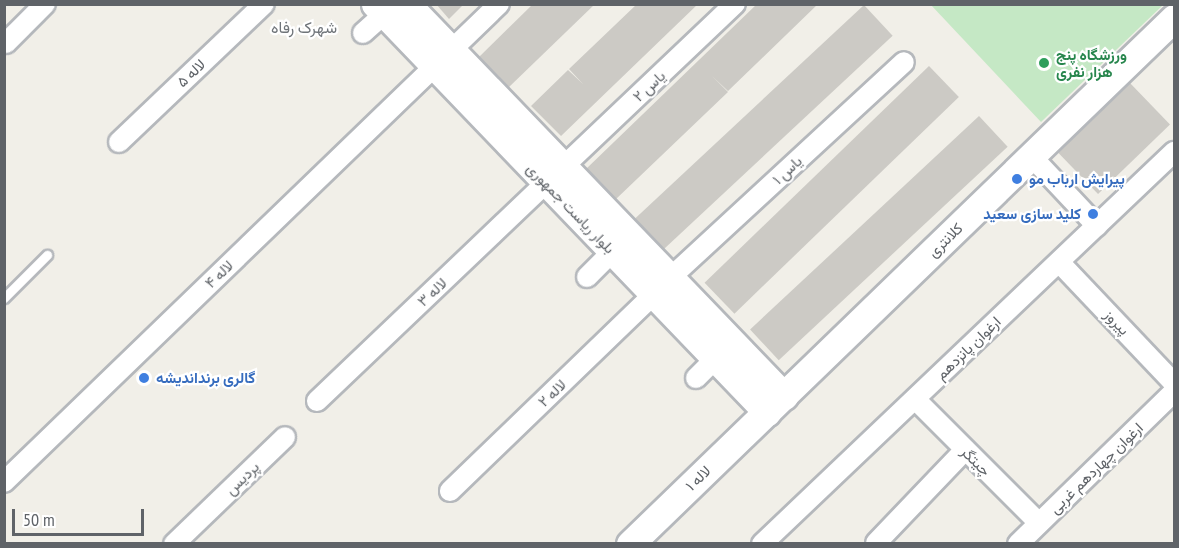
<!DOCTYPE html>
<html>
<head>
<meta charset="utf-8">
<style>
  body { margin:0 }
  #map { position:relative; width:1179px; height:548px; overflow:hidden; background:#f1efe8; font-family:"PT Sans Narrow",Vazirmatn,sans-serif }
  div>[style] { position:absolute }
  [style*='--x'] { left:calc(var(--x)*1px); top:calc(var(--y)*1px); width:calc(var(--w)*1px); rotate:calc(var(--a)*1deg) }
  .green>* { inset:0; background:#c5e8c5 }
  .building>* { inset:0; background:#cccac5; transform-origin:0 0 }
  .roads { filter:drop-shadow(2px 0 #b5b8bc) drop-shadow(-2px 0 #b5b8bc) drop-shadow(0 2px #b5b8bc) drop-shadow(0 -2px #b5b8bc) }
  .lane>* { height:9px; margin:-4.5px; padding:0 4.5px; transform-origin:4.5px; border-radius:4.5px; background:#fff }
  .street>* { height:20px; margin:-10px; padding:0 10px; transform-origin:10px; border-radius:10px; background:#fff }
  .secondary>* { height:27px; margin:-13.5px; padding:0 13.5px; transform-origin:13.5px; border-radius:13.5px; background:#fff }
  .dots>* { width:16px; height:16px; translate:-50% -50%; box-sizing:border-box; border:3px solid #fff; border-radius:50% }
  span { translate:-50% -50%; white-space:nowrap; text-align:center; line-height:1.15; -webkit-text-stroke:4.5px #fff; paint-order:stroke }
  .leisure-label { font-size:15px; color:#27864d; font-weight:700 }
  .left { translate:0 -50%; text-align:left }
  .street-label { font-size:15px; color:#5f6368 }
  .shop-label { font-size:15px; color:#366cbe; font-weight:700 }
  .right { translate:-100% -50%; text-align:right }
  .neighbourhood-label { font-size:16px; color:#70757a }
  .frame { position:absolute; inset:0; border:6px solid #5f6368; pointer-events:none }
  .scale { position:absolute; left:12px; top:509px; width:132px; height:27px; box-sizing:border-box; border:3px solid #5f6368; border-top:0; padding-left:8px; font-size:18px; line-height:21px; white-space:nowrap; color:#5f6368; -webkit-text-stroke:4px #fff; paint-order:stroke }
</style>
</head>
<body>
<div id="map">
  <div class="green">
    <div style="clip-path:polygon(931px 5px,1163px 5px,1041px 122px)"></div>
  </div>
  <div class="building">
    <div style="clip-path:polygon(436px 4px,464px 4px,449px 19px)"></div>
    <div style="clip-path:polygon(533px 4px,595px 4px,508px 88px,479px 57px)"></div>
    <div style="clip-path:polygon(637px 4px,698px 4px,561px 136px,531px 106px,568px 70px,583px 84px,569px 69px)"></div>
    <div style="clip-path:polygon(757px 4px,818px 4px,728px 91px,712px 76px,728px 92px,615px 200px,586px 169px)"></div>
    <div style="left:864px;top:5px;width:42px;height:313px;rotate:47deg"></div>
    <div style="left:929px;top:66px;width:43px;height:312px;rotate:46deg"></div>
    <div style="left:1129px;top:82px;width:59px;height:100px;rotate:46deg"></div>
    <div style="left:979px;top:116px;width:42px;height:313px;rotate:47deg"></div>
  </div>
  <div class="roads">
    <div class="lane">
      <div style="--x:4;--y:298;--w:61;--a:-45"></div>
    </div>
    <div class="street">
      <div style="--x:363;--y:33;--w:28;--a:-42"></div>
      <div style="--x:6;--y:43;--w:55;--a:-45"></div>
      <div style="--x:119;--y:142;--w:200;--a:-43.6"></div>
      <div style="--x:1031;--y:156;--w:96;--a:46.7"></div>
      <div style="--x:563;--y:167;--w:237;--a:-43.5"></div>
      <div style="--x:1059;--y:262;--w:167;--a:46.5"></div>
      <div style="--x:587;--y:277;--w:35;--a:-45"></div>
      <div style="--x:670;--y:278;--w:318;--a:-42.7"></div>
      <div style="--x:696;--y:378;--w:27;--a:-45"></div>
      <div style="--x:915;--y:399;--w:175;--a:45"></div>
      <div style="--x:317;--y:401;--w:316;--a:-43.6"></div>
      <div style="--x:4;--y:482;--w:688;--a:-44"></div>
      <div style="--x:450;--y:491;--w:284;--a:-44"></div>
      <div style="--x:876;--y:543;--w:129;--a:-46.3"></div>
      <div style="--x:174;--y:544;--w:154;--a:-43.9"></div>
      <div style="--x:762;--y:544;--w:569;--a:-43.58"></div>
      <div style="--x:1018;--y:544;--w:218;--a:-44.3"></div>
    </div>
    <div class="secondary">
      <div style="--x:375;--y:4;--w:566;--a:46.15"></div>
      <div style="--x:407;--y:4;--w:544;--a:46.12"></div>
      <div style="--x:630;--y:544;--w:757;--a:-44.04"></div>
    </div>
  </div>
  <div class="dots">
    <div style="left:1044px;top:63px;background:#2e9e5b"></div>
    <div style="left:1017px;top:179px;background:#3f7fe0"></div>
    <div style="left:1093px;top:214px;background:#3f7fe0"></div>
    <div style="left:144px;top:378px;background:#3f7fe0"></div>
  </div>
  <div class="leisure-label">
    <span class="left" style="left:1056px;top:63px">ورزشگاه پنج<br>هزار نفری</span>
  </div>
  <div class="street-label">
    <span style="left:191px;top:73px;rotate:-43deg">لاله ۵</span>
    <span style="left:649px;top:86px;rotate:-43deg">یاس ۲</span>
    <span style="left:787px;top:170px;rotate:-43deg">یاس ۱</span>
    <span style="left:571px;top:208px;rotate:46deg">بلوار ریاست جمهوری</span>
    <span style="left:945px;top:240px;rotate:-44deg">کلانتری</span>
    <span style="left:219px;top:274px;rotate:-44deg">لاله ۴</span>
    <span style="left:432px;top:292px;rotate:-43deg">لاله ۳</span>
    <span style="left:1117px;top:322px;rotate:46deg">پیروز</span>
    <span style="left:968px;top:348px;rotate:-44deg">ارغوان پانزدهم</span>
    <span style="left:552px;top:393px;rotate:-44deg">لاله ۲</span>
    <span style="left:976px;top:461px;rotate:45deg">چیتگر</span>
    <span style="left:1096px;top:468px;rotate:-44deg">ارغوان چهاردهم غربی</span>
    <span style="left:242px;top:478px;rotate:-44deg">پردیس</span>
    <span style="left:698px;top:478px;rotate:-44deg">لاله ۱</span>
  </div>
  <div class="shop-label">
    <span class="left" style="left:1029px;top:179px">پیرایش ارباب مو</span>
    <span class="right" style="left:1081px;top:214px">کلید سازی سعید</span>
    <span class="left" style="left:156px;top:378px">گالری برنداندیشه</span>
  </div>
  <div class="neighbourhood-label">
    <span style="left:304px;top:27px">شهرک رفاه</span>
  </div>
  <div class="frame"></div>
  <div class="scale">50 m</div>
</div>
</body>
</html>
